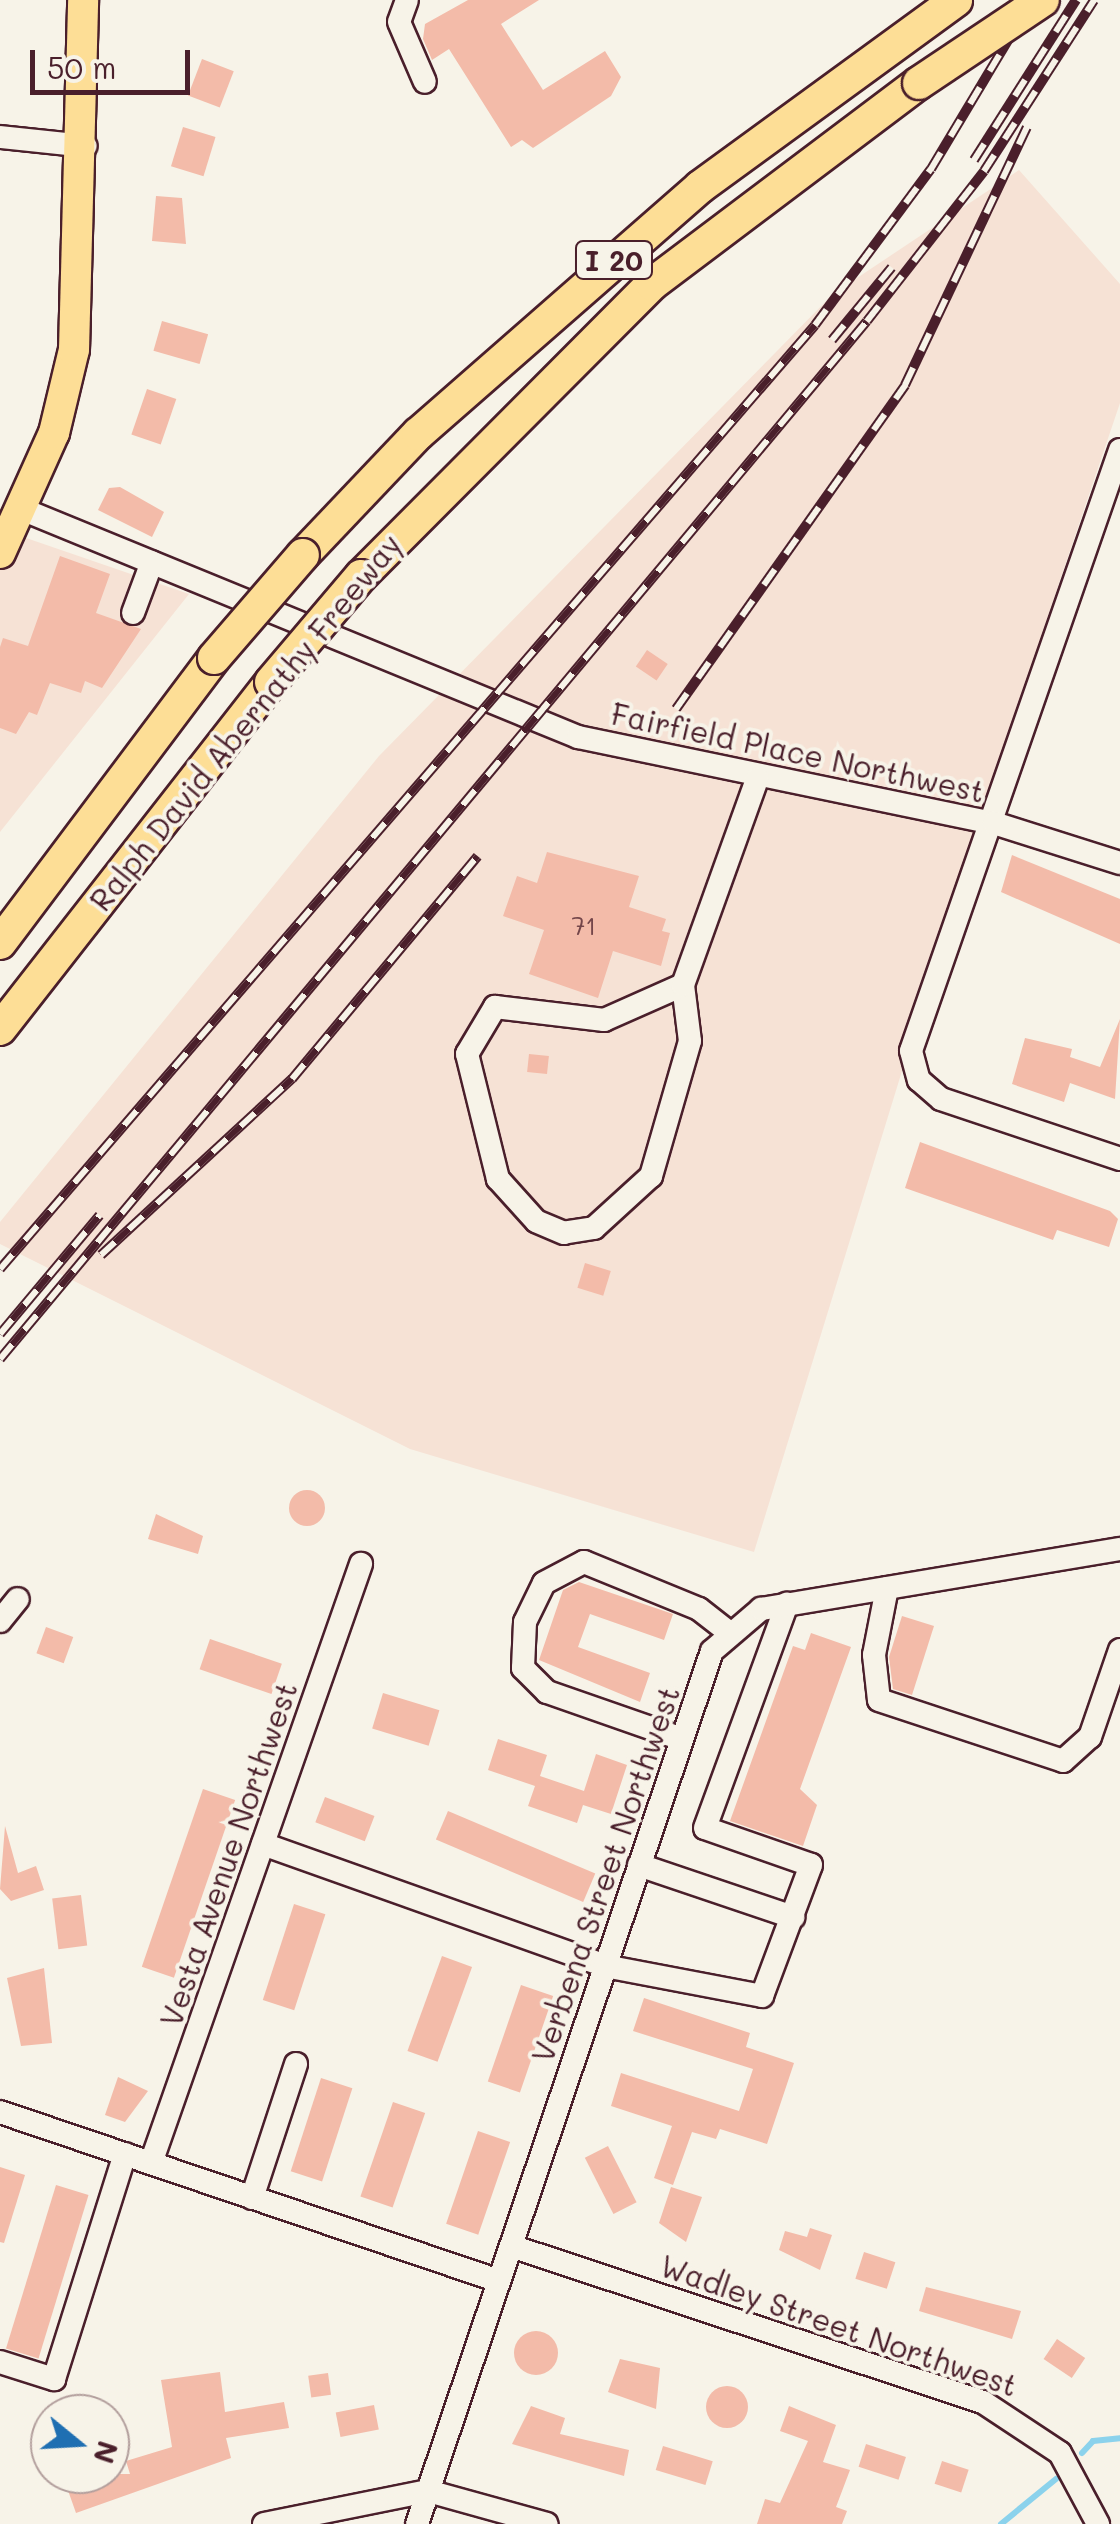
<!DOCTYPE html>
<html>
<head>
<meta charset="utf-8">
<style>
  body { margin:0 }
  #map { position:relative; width:1120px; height:2524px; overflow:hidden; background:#f7f3e8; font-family:Mali,sans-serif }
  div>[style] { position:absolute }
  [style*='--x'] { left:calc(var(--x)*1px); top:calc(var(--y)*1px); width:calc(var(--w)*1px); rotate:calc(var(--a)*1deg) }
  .built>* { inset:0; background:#f6e2d5 }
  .stream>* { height:6px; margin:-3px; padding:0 3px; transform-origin:3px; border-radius:3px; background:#8bd2ec }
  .building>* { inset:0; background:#f3bba9; transform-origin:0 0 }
  .round { border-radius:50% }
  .roads { filter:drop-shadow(2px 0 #4a1f2b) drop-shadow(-2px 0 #4a1f2b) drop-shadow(0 2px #4a1f2b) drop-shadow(0 -2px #4a1f2b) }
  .minor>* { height:22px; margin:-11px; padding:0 11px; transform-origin:11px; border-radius:11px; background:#f7f3e8 }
  .major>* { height:30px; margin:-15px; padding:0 15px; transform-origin:15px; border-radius:15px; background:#fdde96 }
  .highway>* { height:32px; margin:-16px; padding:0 16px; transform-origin:16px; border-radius:16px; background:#fdde96 }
  .rail>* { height:10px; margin-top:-5px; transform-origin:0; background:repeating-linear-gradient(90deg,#f7f3e8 0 19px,#4a1f2b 0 38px); box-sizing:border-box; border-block:2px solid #4a1f2b }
  .bridges { filter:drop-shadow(2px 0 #4a1f2b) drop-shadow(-2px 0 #4a1f2b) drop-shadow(0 2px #4a1f2b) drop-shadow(0 -2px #4a1f2b) }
  .highway-bridge>* { height:32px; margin:-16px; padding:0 16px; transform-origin:16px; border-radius:16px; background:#fdde96 }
  span { translate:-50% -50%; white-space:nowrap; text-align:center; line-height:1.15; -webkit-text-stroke:8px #f7f3e8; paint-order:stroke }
  .number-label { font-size:25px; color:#74464a }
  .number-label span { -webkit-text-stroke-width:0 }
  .shield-label span { padding:2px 8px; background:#f7f3e8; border:2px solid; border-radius:8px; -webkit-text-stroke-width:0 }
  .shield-label { font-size:28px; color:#4a1f2b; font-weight:700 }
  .street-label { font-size:30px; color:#4a1f2b }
  .north { position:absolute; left:30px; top:2394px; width:100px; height:100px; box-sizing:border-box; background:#f7f3e8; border:2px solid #b29e9c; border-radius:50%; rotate:108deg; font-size:28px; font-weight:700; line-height:40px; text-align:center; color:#4a1f2b }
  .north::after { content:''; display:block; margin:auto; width:35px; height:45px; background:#1f6fb2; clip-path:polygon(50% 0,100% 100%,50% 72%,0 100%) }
  .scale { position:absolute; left:30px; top:50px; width:160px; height:45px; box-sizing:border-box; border:5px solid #4a1f2b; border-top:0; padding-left:12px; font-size:30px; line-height:35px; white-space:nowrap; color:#4a1f2b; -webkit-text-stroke:8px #f7f3e8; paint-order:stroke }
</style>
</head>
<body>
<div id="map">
  <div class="built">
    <div style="clip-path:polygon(1019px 170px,1120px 284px,1120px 403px,982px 811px,754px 1552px,410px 1449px,0 1244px,0 1222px,379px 756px,833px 294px)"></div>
    <div style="clip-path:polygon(0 529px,189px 594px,0 832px)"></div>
  </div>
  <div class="stream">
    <div style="--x:1082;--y:2453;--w:16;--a:-47"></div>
    <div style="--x:1093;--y:2441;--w:27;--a:-6"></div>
    <div style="--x:1001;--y:2524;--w:71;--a:-39.3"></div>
  </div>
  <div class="building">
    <div style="clip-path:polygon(468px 0,539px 0,501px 24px,543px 90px,605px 51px,621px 77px,611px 96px,533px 148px,522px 140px,511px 147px,449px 49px,432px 60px,423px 39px,425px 24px)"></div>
    <div style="left:202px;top:59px;width:34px;height:39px;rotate:21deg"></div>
    <div style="left:183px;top:127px;width:34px;height:41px;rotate:17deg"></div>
    <div style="clip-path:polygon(156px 196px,182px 198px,186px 244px,152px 241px)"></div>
    <div style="left:162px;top:321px;width:48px;height:31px;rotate:16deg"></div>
    <div style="left:147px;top:389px;width:31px;height:48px;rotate:19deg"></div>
    <div style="clip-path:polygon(120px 487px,164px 512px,152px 537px,98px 510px,109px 488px)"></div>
    <div style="clip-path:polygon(60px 556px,110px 574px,96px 613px,141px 629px,102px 688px,85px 681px,81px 693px,50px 683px,37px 715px,29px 712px,16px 734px,0 728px,0 647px,3px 638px,28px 646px)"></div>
    <div style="left:647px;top:650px;width:25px;height:20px;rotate:34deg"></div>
    <div style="clip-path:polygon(547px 852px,639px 876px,629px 907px,666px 919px,662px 931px,670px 933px,661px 966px,613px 951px,598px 998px,529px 974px,544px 930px,503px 916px,517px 876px,537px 883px)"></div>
    <div style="clip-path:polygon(1012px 855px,1120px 899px,1120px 944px,1001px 892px)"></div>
    <div style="clip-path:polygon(1120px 1019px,1115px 1099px,1070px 1083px,1064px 1102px,1012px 1084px,1025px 1038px,1072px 1049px,1070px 1057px,1100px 1067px)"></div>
    <div style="left:529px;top:1054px;width:20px;height:18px;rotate:6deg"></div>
    <div style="clip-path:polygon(920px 1142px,1110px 1211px,1118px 1219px,1109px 1247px,1057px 1230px,1053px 1240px,905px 1188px)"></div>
    <div style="left:585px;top:1263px;width:27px;height:26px;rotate:17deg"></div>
    <div class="round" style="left:289px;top:1490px;width:36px;height:36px"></div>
    <div style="clip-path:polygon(156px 1514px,203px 1536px,198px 1554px,148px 1539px)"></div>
    <div style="clip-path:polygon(579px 1582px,673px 1614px,664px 1640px,590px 1614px,578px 1647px,650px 1673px,640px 1702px,539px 1660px,563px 1590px)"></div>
    <div style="clip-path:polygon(902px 1616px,934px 1626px,912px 1695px,893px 1689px,889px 1657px)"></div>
    <div style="left:46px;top:1627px;width:29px;height:28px;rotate:20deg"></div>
    <div style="clip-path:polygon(811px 1633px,851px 1647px,800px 1789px,817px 1805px,803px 1846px,730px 1821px,793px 1646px,805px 1650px)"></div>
    <div style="left:210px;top:1639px;width:76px;height:32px;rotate:19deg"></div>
    <div style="left:383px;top:1693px;width:59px;height:37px;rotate:17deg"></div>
    <div style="clip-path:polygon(498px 1739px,547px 1755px,540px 1776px,584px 1791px,596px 1754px,627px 1765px,611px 1814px,583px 1805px,577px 1823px,528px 1806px,535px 1786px,488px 1770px)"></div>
    <div style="left:203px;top:1789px;width:34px;height:188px;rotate:19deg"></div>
    <div style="left:325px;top:1797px;width:53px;height:27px;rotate:21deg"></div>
    <div style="left:448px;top:1811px;width:160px;height:31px;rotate:23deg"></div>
    <div style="clip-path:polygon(5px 1826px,18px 1873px,36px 1866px,44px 1890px,11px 1901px,0 1889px)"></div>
    <div style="left:81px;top:1895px;width:51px;height:29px;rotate:83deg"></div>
    <div style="left:294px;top:1904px;width:33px;height:101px;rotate:18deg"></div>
    <div style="left:442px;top:1956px;width:32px;height:101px;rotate:20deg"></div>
    <div style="clip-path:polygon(44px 1968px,52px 2043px,21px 2046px,7px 1978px)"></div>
    <div style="left:521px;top:1985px;width:34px;height:102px;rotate:19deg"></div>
    <div style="clip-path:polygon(644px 1998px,750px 2033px,746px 2047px,794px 2063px,767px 2144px,720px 2129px,716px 2139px,692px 2132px,673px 2185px,654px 2178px,672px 2126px,611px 2106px,621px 2073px,739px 2111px,753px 2069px,633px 2031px)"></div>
    <div style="clip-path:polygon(118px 2077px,148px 2091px,125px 2122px,105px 2115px)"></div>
    <div style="left:321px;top:2078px;width:33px;height:98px;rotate:18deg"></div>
    <div style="left:393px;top:2102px;width:34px;height:100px;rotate:19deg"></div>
    <div style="left:478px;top:2131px;width:34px;height:98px;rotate:19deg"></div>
    <div style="left:608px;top:2146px;width:63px;height:26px;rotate:63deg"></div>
    <div style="clip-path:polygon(0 2167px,25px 2175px,4px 2243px,0 2242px)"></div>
    <div style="left:56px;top:2185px;width:34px;height:171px;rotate:17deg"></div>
    <div style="clip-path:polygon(671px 2187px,702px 2197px,686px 2242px,659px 2223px)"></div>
    <div style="clip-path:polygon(810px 2228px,832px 2235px,820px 2270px,779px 2250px,785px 2231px,807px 2237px)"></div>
    <div style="left:864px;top:2252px;width:33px;height:28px;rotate:18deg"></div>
    <div style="clip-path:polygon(926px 2287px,1021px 2311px,1012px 2339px,919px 2311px)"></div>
    <div class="round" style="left:514px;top:2331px;width:44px;height:44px"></div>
    <div style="left:1057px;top:2339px;width:34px;height:24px;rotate:34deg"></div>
    <div style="clip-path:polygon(620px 2359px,660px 2368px,656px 2409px,608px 2392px)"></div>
    <div style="clip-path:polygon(220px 2372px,225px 2412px,284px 2402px,289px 2428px,226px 2438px,231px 2458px,76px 2513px,65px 2482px,76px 2474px,130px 2474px,126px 2461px,172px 2447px,161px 2380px)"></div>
    <div style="left:328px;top:2373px;width:22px;height:20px;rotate:82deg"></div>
    <div class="round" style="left:706px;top:2386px;width:42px;height:42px"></div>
    <div style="left:374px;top:2405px;width:25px;height:39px;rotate:79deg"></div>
    <div style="clip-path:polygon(531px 2406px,565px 2418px,560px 2434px,629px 2450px,624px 2476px,512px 2444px)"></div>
    <div style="clip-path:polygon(789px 2406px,836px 2425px,823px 2462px,850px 2470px,836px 2507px,847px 2511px,842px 2524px,757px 2524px,765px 2499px,780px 2503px,808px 2441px,780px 2431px)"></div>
    <div style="left:866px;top:2444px;width:42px;height:24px;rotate:18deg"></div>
    <div style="left:663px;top:2446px;width:52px;height:25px;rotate:17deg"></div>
    <div style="left:942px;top:2461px;width:28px;height:24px;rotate:18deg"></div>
  </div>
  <div class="roads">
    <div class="minor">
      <div style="--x:407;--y:0;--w:23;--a:110"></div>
      <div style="--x:399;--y:22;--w:65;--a:66.6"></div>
      <div style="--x:0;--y:137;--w:86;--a:6"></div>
      <div style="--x:1120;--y:450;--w:636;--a:109.18"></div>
      <div style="--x:911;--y:1051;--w:30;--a:75"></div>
      <div style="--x:919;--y:1080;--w:29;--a:41"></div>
      <div style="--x:941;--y:1099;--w:189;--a:18.5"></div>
      <div style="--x:24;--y:510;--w:599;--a:22.28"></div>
      <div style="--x:578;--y:737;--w:425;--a:11.7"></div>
      <div style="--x:994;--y:823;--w:132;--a:17.6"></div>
      <div style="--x:133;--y:613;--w:54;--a:-69.6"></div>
      <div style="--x:683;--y:985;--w:56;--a:82.9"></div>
      <div style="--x:690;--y:1041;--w:141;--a:106.1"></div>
      <div style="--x:651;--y:1176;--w:77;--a:137.6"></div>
      <div style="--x:594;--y:1228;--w:30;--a:171"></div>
      <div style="--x:564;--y:1233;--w:30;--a:-157"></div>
      <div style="--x:536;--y:1221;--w:57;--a:-132.1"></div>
      <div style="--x:498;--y:1179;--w:129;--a:-103.9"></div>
      <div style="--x:467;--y:1054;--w:55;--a:-59.2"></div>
      <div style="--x:495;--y:1007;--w:110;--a:6.8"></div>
      <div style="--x:604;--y:1020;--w:86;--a:-23.9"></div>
      <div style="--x:683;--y:985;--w:219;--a:-70.2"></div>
      <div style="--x:887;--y:1588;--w:68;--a:101"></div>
      <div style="--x:874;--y:1655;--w:45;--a:83.7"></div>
      <div style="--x:879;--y:1700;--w:194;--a:18.3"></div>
      <div style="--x:1063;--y:1761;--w:36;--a:-42"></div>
      <div style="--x:1090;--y:1737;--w:92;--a:-71"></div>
      <div style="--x:0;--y:1621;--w:28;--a:-51"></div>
      <div style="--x:682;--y:1739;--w:143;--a:-160.8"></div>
      <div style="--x:547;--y:1692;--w:34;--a:-135"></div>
      <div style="--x:523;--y:1668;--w:46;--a:-87.5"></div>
      <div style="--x:525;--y:1622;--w:43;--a:-64"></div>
      <div style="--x:544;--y:1583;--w:45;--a:-27.7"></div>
      <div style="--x:584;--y:1562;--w:124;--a:22.2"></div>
      <div style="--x:699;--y:1609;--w:36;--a:38"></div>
      <div style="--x:263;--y:1844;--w:363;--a:19.6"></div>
      <div style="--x:605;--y:1966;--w:160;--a:10.8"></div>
      <div style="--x:762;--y:1996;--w:140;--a:-69.5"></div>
      <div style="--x:811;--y:1865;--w:112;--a:-160.8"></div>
      <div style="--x:705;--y:1828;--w:239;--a:-69.9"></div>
      <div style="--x:639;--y:1865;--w:163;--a:18.7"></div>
      <div style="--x:0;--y:2112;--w:527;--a:18.71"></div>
      <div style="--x:151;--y:2163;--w:635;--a:-70.68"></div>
      <div style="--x:252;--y:2198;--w:141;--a:-71.8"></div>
      <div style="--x:511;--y:2246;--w:497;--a:18.3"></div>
      <div style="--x:983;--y:2402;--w:92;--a:33.5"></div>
      <div style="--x:1060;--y:2453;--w:81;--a:61.8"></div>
      <div style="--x:0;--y:2362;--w:57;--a:17.5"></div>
      <div style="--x:54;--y:2379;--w:236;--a:-72.5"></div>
      <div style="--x:264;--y:2524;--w:167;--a:-11.4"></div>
      <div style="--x:428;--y:2491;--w:123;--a:15.5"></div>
      <div style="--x:417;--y:2524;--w:921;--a:-71.33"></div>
      <div style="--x:712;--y:1651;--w:65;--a:-40.6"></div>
      <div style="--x:761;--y:1609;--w:364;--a:-9.5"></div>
    </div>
    <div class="major">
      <div style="--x:0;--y:553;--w:132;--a:-65.8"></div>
      <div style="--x:54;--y:433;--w:85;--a:-76.5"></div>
      <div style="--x:74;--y:350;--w:350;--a:-88.5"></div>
    </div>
    <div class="highway">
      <div style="--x:303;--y:555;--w:167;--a:-46.5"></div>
      <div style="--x:418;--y:434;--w:375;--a:-41.2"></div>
      <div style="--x:700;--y:187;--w:317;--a:-36.1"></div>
      <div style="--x:361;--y:576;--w:412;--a:-45.1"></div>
      <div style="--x:652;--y:284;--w:334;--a:-37"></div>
      <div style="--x:0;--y:943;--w:356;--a:-53.1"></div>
      <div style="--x:0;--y:1029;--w:440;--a:-52"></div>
    </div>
  </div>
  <div class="rail">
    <div style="--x:974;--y:160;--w:190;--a:-57.5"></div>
    <div style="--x:832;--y:340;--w:94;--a:-50.6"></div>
    <div style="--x:676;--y:709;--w:397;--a:-54.7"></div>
    <div style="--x:905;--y:385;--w:285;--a:-64.7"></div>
    <div style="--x:101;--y:1255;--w:260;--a:-42.7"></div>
    <div style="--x:292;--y:1079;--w:290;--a:-50.2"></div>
    <div style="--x:0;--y:1269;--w:1247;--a:-49.19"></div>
    <div style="--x:815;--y:325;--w:194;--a:-53.4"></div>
    <div style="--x:931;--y:169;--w:197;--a:-59.1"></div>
    <div style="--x:0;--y:1334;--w:155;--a:-50"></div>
    <div style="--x:0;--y:1359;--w:1352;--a:-50.13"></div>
    <div style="--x:867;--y:321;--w:190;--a:-52"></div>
    <div style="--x:984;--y:171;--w:203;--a:-57.2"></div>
  </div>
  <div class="bridges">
    <div class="highway-bridge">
      <div style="--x:919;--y:83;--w:149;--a:-33.8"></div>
      <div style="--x:214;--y:658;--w:136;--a:-49.2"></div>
      <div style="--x:271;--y:682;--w:139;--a:-49.7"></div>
    </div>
  </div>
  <div class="number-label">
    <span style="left:584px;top:925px">71</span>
  </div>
  <div class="shield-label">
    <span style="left:614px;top:260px">I 20</span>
  </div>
  <div class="street-label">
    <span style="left:245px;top:722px;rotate:-51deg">Ralph David Abernathy Freeway</span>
    <span style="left:798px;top:752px;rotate:12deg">Fairfield Place Northwest</span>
    <span style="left:228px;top:1854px;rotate:-71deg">Vesta Avenue Northwest</span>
    <span style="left:605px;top:1874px;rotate:-71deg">Verbena Street Northwest</span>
    <span style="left:839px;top:2325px;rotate:19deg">Wadley Street Northwest</span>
  </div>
  <div class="north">N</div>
  <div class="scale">50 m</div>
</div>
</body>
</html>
